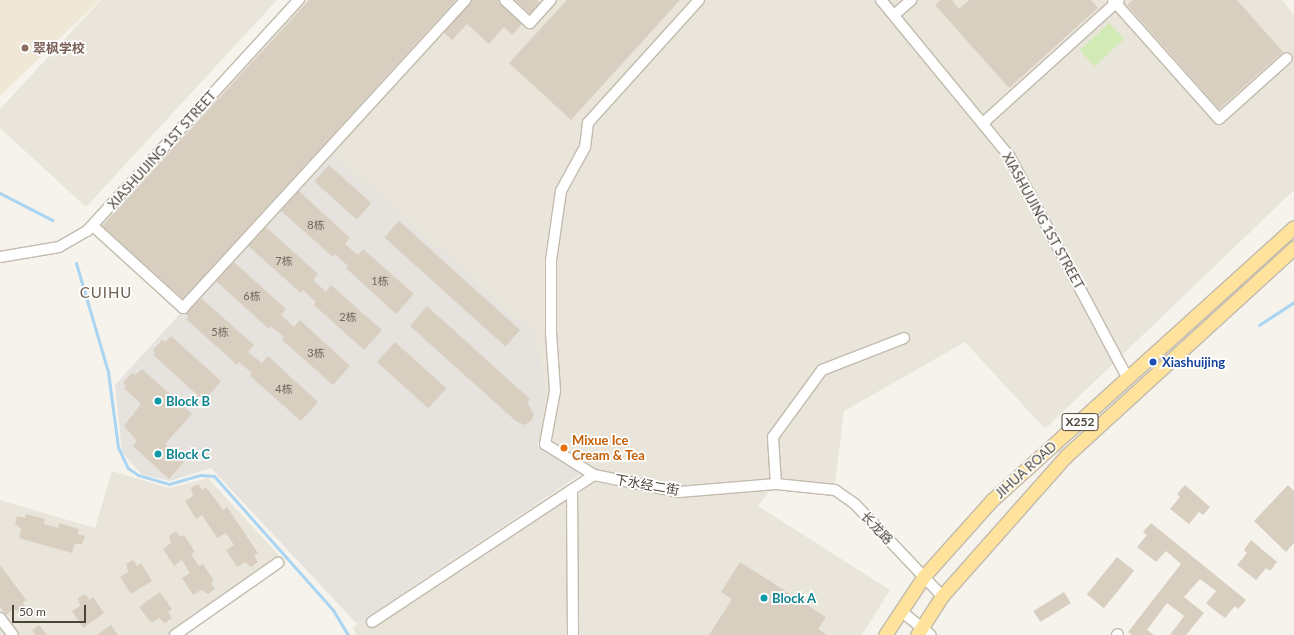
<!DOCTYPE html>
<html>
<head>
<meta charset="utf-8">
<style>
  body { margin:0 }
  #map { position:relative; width:1294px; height:635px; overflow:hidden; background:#f6f3ec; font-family:Lato,"Noto Sans SC",sans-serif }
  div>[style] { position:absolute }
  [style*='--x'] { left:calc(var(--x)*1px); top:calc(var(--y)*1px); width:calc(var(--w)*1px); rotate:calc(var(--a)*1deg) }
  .residential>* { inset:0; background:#eae5da }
  .industrial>* { inset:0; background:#e6e2dd }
  .education>* { inset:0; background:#efe8d6 }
  .green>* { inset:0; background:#d2eab5; transform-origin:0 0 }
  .stream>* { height:3px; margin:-1.5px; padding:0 1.5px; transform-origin:1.5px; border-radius:1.5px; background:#a9d4f2 }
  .building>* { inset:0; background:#d8cfc1; transform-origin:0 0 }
  .roads { filter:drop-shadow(1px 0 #c2bbae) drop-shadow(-1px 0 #c2bbae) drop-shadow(0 1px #c2bbae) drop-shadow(0 -1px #c2bbae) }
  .minor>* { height:10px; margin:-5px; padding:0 5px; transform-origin:5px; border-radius:5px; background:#fff }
  .major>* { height:13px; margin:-6.5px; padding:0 6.5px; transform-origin:6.5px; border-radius:6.5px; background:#ffe39c }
  .dots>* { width:11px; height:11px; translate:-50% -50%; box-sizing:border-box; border:2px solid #fff; border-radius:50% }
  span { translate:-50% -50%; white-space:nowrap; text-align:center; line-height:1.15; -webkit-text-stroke:3.5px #fff; paint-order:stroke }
  .number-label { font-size:11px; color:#6e675b }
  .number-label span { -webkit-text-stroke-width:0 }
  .shield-label span { padding:1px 3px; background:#fff; border:1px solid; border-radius:3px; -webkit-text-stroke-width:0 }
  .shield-label { font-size:12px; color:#4b4439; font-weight:700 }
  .education-label { font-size:13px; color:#785e54; font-weight:700 }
  .left { translate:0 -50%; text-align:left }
  .street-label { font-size:13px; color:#4b4439 }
  .transit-label { font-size:13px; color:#164399; font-weight:700 }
  .culture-label { font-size:13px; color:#0d838f; font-weight:700 }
  .food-label { font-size:13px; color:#c56008; font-weight:700 }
  .quarter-label { font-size:15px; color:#6e6250; letter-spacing:1px }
  .scale { position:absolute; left:12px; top:605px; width:74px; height:18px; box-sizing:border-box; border:2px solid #4b4439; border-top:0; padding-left:5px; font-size:12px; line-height:14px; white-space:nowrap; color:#4b4439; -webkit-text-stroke:3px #fff; paint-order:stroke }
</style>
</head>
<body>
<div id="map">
  <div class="residential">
    <div style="clip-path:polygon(101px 0,277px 0,86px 207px,0 128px,0 109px)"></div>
    <div style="clip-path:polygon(301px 0,1282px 0,1294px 15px,1294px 190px,1045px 429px,965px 342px,844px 411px,835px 484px,776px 478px,679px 486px,596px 470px,551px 441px,537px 441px,546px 389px,182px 312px,92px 229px)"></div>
    <div style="clip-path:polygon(112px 471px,169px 488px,208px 478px,286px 563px,184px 635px,0 635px,0 500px,95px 528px)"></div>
    <div style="clip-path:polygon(595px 482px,678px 498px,770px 490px,758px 506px,890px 590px,862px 635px,578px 635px,577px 495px)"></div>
    <div style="clip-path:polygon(568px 484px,569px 635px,356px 635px,353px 627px)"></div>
  </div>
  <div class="industrial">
    <div style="clip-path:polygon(329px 150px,534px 334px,546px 389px,538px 446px,581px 474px,357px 624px,211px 468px,170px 481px,141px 474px,122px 452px,115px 385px)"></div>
  </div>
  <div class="education">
    <div style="clip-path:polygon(0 0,100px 0,0 96px)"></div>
  </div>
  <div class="green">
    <div style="left:1109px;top:23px;width:22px;height:40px;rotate:47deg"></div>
  </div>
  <div class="stream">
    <div style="--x:0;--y:193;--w:59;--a:27.4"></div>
    <div style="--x:76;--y:263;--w:114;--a:73.6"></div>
    <div style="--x:108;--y:372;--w:76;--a:82.4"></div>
    <div style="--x:118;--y:447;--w:23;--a:65"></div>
    <div style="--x:128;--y:468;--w:12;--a:35"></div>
    <div style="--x:138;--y:475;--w:32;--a:16"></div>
    <div style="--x:169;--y:484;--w:33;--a:-16"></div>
    <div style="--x:201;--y:475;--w:13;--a:4"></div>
    <div style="--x:214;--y:476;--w:179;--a:48.4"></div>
    <div style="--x:333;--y:610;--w:29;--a:59"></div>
    <div style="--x:1259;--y:325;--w:42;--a:-33.3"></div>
  </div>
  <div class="building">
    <div style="clip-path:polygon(309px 0,456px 0,183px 299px,102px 226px)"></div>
    <div style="clip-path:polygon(471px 0,499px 0,522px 24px,512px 35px,504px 27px,489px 44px,467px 24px,452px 40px,444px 33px)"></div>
    <div style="clip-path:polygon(515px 0,537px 0,540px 3px,530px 14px)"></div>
    <div style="clip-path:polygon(567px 0,680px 0,571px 120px,509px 63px)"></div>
    <div style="clip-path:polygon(941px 0,952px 0,959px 9px,969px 0,1091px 0,1098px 8px,1009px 88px,935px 5px)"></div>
    <div style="clip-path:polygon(1133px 0,1237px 0,1283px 52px,1219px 109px,1127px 5px)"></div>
    <div style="left:329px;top:165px;width:57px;height:22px;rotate:42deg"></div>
    <div style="clip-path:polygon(299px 191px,350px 238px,345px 244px,358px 255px,363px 249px,414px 294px,396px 314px,346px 268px,348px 266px,335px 254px,333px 257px,281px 211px)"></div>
    <div style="left:399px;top:221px;width:163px;height:22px;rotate:42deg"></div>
    <div style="clip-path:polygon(266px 227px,318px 274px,313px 280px,326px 292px,331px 285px,382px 330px,364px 350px,314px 305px,316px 302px,303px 290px,301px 293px,248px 246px)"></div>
    <div style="clip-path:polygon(234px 262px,286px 309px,281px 315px,294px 327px,300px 320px,350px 366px,333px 385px,282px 340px,284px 337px,271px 326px,269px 329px,216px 281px)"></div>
    <div style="clip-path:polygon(201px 298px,254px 345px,248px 352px,262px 363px,268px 356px,318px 402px,301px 421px,250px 376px,252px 373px,239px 362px,237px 365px,186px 319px,188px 317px,186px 314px)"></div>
    <div style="clip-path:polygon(427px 306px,530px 399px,527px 402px,534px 414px,531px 421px,524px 425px,517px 422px,410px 326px)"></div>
    <div style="clip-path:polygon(171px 336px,221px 381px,204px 401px,153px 355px,155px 353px,153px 350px,162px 340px,165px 342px)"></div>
    <div style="left:395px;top:342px;width:69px;height:27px;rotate:42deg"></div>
    <div style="clip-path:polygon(142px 369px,192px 414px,165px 444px,184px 462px,169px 479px,133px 446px,137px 441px,124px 426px,141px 404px,124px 388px,126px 386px,123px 383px,132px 373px,135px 375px)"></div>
    <div style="clip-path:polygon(198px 484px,202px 490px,206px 487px,223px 510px,227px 507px,258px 553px,254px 556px,258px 562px,251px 567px,245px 562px,237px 567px,226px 550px,234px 545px,226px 533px,217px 538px,202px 515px,196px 519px,185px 501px,193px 496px,191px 488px)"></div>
    <div style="clip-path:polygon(1185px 485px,1210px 507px,1203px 515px,1199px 512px,1189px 524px,1170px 509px,1180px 497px,1177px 494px)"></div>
    <div style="clip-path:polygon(1288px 485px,1294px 491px,1294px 543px,1286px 552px,1254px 521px)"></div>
    <div style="clip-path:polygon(26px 514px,45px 519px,44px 524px,58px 528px,59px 523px,79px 529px,78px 534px,85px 536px,82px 544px,75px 544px,72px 553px,19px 538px,21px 529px,15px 524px,17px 516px,25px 518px)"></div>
    <div style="clip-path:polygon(1151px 523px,1246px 600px,1238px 609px,1235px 606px,1225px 618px,1213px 609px,1206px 603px,1216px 591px,1200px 579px,1184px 597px,1204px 613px,1186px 635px,1170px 635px,1184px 616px,1167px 603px,1147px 630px,1154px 635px,1132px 635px,1128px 632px,1181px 564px,1166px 551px,1156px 562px,1137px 547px,1147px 535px,1143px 532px)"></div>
    <div style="clip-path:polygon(176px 531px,180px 537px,184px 535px,195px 552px,191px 554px,199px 566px,203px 564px,214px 581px,211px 583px,215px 589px,208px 594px,201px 590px,193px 595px,182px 578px,190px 573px,182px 560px,174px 566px,163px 549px,171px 543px,169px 536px)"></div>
    <div style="clip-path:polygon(1251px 540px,1277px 562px,1270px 571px,1266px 568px,1256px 580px,1237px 565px,1247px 553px,1244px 550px)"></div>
    <div style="left:1117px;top:557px;width:22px;height:48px;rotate:39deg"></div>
    <div style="clip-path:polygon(133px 560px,137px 566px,141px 563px,152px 581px,131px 594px,120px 577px,128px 572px,126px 564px)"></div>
    <div style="clip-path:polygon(740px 562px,826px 617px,818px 629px,827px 635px,709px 635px,732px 599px,721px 592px)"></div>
    <div style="clip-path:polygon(0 565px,26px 600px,23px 603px,27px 609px,20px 614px,14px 609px,6px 615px,0 607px)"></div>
    <div style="clip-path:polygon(160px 592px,172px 609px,168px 612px,172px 618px,165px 623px,159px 618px,151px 623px,139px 607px)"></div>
    <div style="left:1064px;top:592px;width:13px;height:36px;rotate:58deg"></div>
    <div style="clip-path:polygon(85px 594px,89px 600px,93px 597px,104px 613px,83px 628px,72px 611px,80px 606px,78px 598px)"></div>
    <div style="clip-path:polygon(39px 625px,47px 635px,36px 635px,32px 630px)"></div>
    <div style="clip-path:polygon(111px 625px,118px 635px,97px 635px)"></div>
  </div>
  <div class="roads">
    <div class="minor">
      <div style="--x:505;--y:0;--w:34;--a:43"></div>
      <div style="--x:530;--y:23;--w:31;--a:-48"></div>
      <div style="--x:699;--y:0;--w:166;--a:132.1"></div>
      <div style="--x:588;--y:123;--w:24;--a:97"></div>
      <div style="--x:585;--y:147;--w:50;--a:118.6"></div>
      <div style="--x:561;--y:191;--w:70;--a:98.2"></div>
      <div style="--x:551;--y:260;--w:72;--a:90"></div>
      <div style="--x:551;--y:332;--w:59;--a:86.1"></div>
      <div style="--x:555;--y:391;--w:54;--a:100.7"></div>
      <div style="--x:545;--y:444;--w:58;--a:32.3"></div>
      <div style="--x:594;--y:475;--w:87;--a:11.3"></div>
      <div style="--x:679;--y:492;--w:97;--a:-4.7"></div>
      <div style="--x:776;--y:484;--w:59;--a:5.8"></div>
      <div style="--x:835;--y:490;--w:24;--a:35"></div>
      <div style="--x:855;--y:504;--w:127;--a:46.6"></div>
      <div style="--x:881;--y:0;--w:203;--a:50.6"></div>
      <div style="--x:1010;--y:157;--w:251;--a:62"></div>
      <div style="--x:1113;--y:0;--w:159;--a:48.3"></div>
      <div style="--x:1219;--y:119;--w:91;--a:-41.9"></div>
      <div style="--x:894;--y:15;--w:23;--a:-41"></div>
      <div style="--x:983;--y:123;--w:183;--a:-42.1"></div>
      <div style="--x:93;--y:226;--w:122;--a:42.3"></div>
      <div style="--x:183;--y:308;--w:418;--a:-47.5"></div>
      <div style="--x:0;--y:257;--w:60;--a:-9.6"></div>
      <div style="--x:59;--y:247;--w:32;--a:-30"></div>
      <div style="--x:87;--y:231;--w:314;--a:-47.5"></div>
      <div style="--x:776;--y:484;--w:47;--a:-93.7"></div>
      <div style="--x:773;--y:437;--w:83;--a:-53.8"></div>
      <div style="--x:822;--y:370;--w:88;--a:-21.3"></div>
      <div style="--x:572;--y:490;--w:145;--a:89.6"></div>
      <div style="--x:901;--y:611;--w:38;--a:39"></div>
      <div style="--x:0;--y:618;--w:21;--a:53"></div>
      <div style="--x:372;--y:622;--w:266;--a:-33.5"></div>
      <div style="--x:175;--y:635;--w:126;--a:-35"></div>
      <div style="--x:1117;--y:635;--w:1;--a:-45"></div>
    </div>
    <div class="major">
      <div style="--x:885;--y:635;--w:71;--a:-56.5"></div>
      <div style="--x:924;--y:576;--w:102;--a:-48.2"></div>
      <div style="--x:992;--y:500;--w:407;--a:-42.1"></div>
      <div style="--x:917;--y:635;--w:46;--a:-57.3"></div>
      <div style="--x:942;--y:596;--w:187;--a:-48.5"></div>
      <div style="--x:1066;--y:456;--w:309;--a:-42.4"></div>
    </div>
  </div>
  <div class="dots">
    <div style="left:25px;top:48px;background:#8d6e63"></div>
    <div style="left:1153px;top:362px;background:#1a4fb4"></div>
    <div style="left:158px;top:401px;background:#0f9aa8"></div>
    <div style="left:564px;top:448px;background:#e8710a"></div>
    <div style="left:158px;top:454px;background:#0f9aa8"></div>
    <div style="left:764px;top:598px;background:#0f9aa8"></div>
  </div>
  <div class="number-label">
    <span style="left:316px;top:225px">8栋</span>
    <span style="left:284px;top:261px">7栋</span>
    <span style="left:380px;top:281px">1栋</span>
    <span style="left:252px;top:296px">6栋</span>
    <span style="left:348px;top:317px">2栋</span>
    <span style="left:220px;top:332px">5栋</span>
    <span style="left:316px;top:353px">3栋</span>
    <span style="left:284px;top:389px">4栋</span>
  </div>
  <div class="shield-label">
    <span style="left:1080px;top:422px">X252</span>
  </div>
  <div class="education-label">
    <span class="left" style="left:33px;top:48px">翠枫学校</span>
  </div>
  <div class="street-label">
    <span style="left:162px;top:150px;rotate:-48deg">XIASHUIJING 1ST STREET</span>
    <span style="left:1043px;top:221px;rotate:61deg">XIASHUIJING 1ST STREET</span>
    <span style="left:1026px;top:470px;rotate:-42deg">JIHUA ROAD</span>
    <span style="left:647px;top:485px;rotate:10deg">下水经二街</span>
    <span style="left:877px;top:528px;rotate:46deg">长龙路</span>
  </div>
  <div class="transit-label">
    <span class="left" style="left:1162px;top:362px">Xiashuijing</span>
  </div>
  <div class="culture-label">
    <span class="left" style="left:166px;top:401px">Block B</span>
    <span class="left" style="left:166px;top:454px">Block C</span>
    <span class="left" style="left:772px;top:598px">Block A</span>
  </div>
  <div class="food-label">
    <span class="left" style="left:572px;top:448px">Mixue Ice<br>Cream &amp; Tea</span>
  </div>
  <div class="quarter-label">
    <span style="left:106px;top:293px">CUIHU</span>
  </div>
  <div class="scale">50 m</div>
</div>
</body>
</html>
